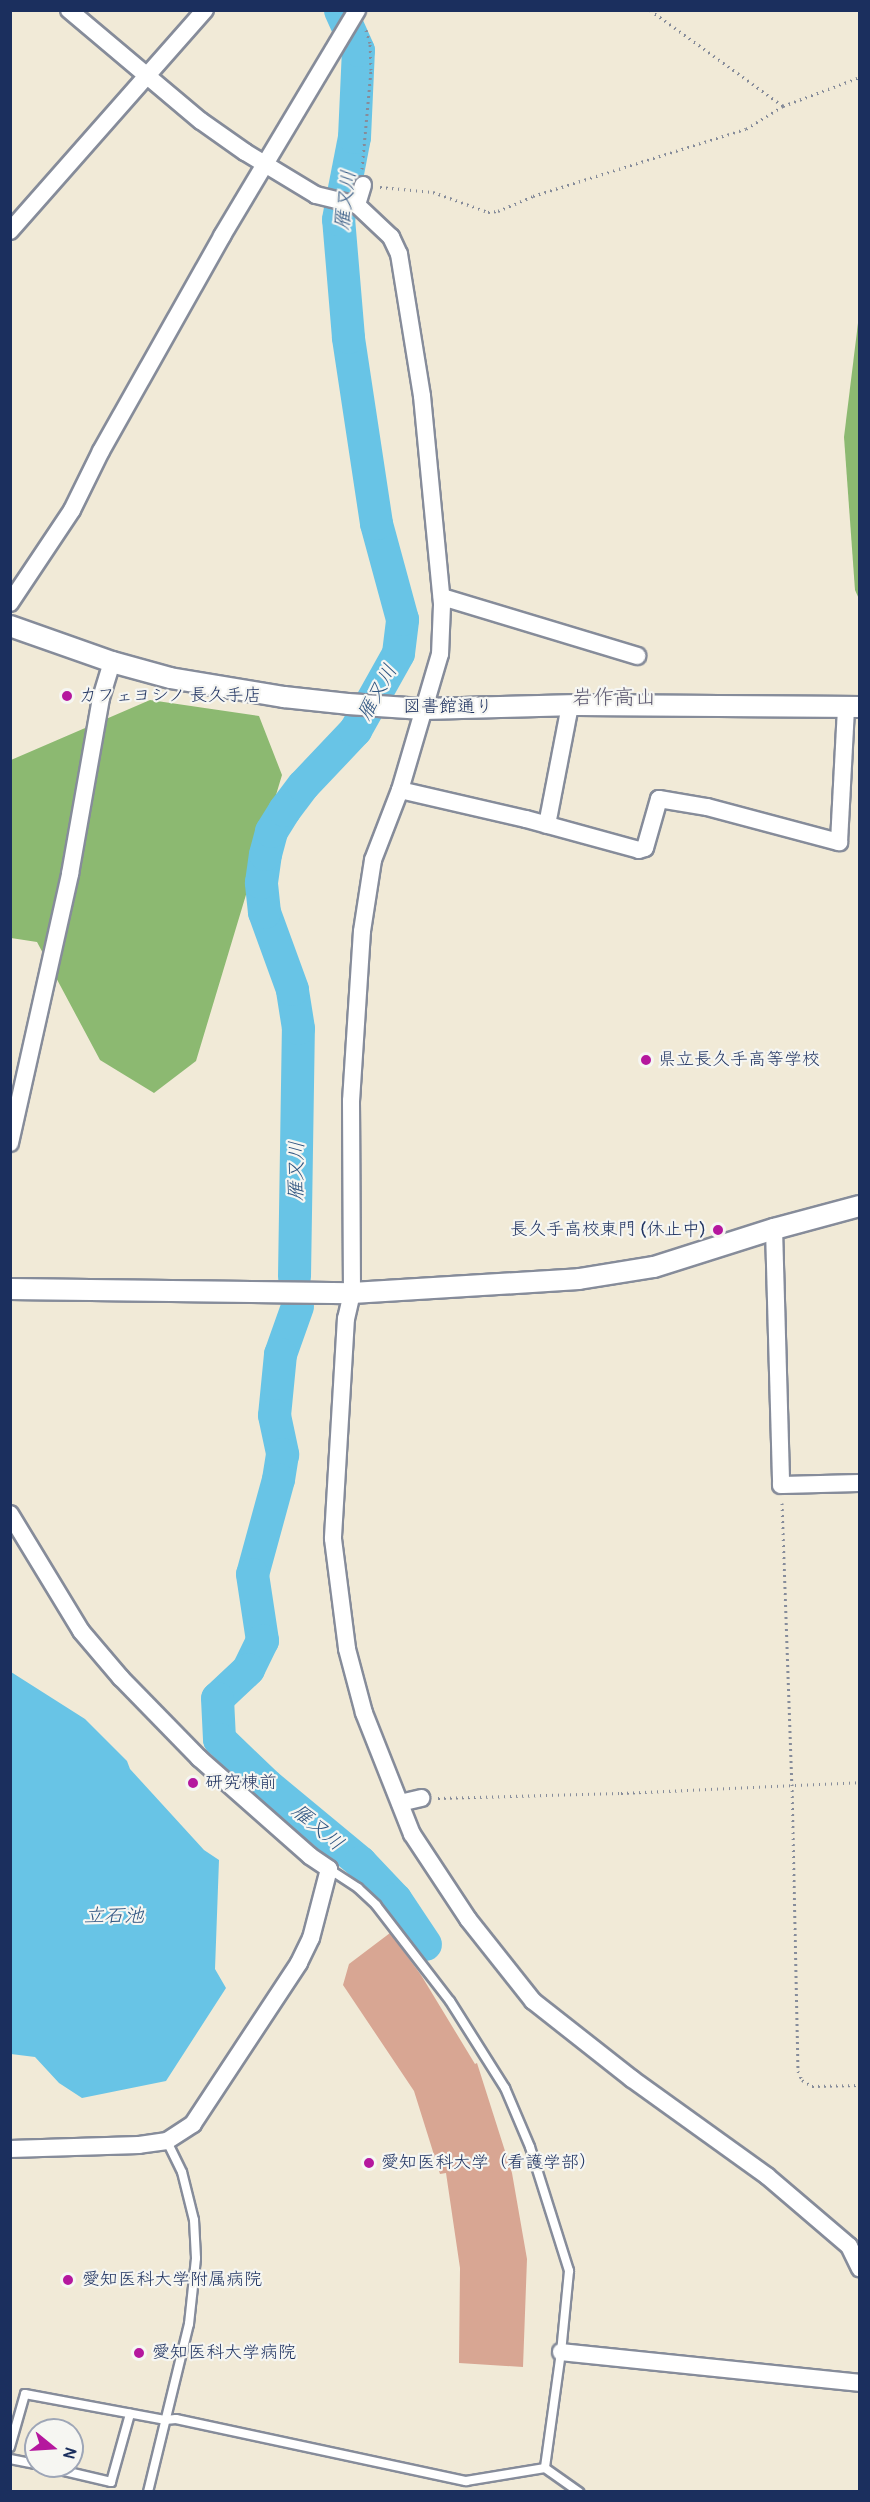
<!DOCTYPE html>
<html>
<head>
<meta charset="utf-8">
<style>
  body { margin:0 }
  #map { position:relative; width:870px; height:2502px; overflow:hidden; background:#f1ead7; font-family:Pangolin,"Klee One",sans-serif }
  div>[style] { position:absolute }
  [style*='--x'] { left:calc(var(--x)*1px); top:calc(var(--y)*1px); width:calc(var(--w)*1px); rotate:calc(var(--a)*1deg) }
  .forest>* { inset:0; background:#8cb971 }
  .water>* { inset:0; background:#68c4e6 }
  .river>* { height:33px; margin:-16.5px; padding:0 16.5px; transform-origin:16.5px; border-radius:16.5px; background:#68c4e6 }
  .building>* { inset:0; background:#d8a693 }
  .path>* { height:3px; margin-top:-1.5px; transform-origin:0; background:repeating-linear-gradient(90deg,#868c9a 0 1.5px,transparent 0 6px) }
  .roads { filter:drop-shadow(2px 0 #868c9a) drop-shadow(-2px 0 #868c9a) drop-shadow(0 2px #868c9a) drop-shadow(0 -2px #868c9a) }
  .service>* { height:8px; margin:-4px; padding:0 4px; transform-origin:4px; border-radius:4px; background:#fff }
  .minor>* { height:16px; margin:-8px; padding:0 8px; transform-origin:8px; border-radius:8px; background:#fff }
  .tertiary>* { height:20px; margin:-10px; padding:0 10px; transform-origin:10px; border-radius:10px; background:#fff }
  .dots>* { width:16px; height:16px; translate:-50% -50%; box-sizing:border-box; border:3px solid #f6f6f2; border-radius:50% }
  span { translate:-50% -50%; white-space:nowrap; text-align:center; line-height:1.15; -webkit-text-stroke:4.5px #f6f6f2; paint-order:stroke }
  .poi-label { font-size:18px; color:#1b2f5e }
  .left { translate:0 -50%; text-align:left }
  .right { translate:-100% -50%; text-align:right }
  .street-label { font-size:18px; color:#1b2f5e }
  .water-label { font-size:20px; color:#2e5480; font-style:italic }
  .quarter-label { font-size:21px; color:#5d5971 }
  .frame { position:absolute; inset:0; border:12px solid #1b2f5e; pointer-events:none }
  .north { position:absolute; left:24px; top:2418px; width:60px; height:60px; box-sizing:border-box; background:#f6f6f2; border:2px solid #9ea6b7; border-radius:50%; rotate:108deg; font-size:16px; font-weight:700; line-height:24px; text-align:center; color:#1b2f5e }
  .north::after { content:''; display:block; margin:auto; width:21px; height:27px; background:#b5179e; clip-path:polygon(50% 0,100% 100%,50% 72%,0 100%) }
</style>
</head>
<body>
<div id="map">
  <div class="forest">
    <div style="clip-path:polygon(859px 315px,859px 599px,855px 590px,844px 437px)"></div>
    <div style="clip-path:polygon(150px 700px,259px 716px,282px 775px,196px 1061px,154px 1093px,100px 1060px,37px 942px,11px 938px,11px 760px)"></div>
  </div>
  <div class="water">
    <div style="clip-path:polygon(11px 1672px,85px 1719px,127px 1761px,130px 1769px,204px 1850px,219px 1860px,215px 1969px,226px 1988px,166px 2081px,82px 2098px,59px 2083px,35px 2057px,11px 2054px)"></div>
  </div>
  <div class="river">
    <div style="--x:294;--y:1276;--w:248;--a:-89.1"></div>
    <div style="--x:298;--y:1028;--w:39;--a:-99"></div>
    <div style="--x:292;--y:989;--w:82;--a:-110"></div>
    <div style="--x:264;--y:912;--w:30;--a:-96"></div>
    <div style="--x:261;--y:882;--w:28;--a:-82"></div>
    <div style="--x:265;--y:854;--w:24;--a:-75"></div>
    <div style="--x:271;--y:831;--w:25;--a:-58"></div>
    <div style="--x:284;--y:810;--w:31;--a:-53"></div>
    <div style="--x:303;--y:785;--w:76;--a:-46.6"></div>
    <div style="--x:355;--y:730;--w:88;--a:-60.8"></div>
    <div style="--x:398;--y:653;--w:34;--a:-83"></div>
    <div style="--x:402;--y:619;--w:99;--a:-105.2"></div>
    <div style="--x:376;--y:523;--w:188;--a:-98.6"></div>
    <div style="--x:348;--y:337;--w:118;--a:-94.8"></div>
    <div style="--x:338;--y:219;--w:84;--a:-79"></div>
    <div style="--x:354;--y:137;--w:87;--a:-87.4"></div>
    <div style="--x:358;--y:50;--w:44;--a:-114.2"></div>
    <div style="--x:297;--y:1306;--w:51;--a:109.5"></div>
    <div style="--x:280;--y:1354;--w:61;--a:95.6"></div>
    <div style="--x:274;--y:1415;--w:40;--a:78"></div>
    <div style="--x:282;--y:1454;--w:25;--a:99"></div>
    <div style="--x:278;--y:1479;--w:98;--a:105.3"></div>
    <div style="--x:252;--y:1574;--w:67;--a:81.4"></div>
    <div style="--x:262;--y:1640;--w:32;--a:116"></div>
    <div style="--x:248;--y:1669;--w:42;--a:136.9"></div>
    <div style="--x:217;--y:1698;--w:41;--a:87.2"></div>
    <div style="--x:219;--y:1739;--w:66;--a:43.8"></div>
    <div style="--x:267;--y:1785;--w:121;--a:39.6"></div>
    <div style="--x:360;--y:1862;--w:51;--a:46.6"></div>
    <div style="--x:395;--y:1899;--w:54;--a:56.3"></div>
  </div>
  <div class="building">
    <div style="clip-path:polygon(390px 1933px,421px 1975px,475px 2064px,477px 2063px,512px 2173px,527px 2259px,523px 2367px,459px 2363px,460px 2268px,446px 2173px,440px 2174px,414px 2091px,343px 1985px,349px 1964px)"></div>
  </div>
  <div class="path">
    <div style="--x:650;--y:10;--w:164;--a:35.8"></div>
    <div style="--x:362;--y:169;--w:99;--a:-84.8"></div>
    <div style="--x:371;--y:70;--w:27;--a:-92"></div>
    <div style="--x:370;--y:43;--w:17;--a:-107"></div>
    <div style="--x:380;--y:187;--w:53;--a:5.4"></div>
    <div style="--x:433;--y:192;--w:59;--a:20"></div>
    <div style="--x:488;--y:212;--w:10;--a:-6"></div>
    <div style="--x:498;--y:211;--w:38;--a:-23"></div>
    <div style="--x:533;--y:196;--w:223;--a:-17.5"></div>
    <div style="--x:746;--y:129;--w:44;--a:-31.9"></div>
    <div style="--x:783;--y:106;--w:82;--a:-20.6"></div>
    <div style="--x:782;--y:1503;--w:281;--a:88"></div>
    <div style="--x:792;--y:1784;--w:287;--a:88.8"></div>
    <div style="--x:798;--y:2071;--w:10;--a:66"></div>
    <div style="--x:802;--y:2080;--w:12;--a:31"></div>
    <div style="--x:812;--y:2086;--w:48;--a:-1.2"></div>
    <div style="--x:438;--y:1798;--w:183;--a:-1.6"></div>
    <div style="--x:621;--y:1793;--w:239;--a:-2.6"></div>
  </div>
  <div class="roads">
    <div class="service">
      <div style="--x:329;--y:1869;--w:35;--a:33"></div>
      <div style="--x:358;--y:1888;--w:25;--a:43"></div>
      <div style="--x:376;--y:1905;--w:121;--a:52.4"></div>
      <div style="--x:450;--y:2001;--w:103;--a:57.7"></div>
      <div style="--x:505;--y:2088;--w:64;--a:67"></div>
      <div style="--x:530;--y:2147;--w:130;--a:72.5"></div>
      <div style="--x:569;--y:2271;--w:81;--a:95.6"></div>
      <div style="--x:561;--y:2352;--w:117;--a:97.9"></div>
      <div style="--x:10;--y:2447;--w:55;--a:-74.2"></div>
      <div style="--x:25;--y:2394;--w:142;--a:10.5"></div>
      <div style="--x:165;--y:2420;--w:11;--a:-5"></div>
      <div style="--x:176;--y:2419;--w:297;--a:12.1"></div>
      <div style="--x:466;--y:2481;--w:80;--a:-9.3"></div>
      <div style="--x:545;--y:2468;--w:42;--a:35.2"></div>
      <div style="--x:10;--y:2459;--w:26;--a:11"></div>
      <div style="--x:43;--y:2466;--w:70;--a:13.2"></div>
      <div style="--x:111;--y:2482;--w:71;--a:-74.4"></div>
      <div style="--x:148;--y:2492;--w:173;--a:-76.3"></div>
      <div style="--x:189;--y:2324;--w:66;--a:-83.9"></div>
      <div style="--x:196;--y:2258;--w:38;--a:-93"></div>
      <div style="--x:194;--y:2220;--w:49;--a:-104"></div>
      <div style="--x:182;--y:2172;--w:34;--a:-116"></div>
    </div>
    <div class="minor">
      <div style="--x:69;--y:10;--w:172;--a:40.1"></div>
      <div style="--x:201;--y:121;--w:54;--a:35.2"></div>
      <div style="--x:245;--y:152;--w:83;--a:31.2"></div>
      <div style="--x:316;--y:195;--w:42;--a:13.7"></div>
      <div style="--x:363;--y:185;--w:21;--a:107"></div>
      <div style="--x:357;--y:205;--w:47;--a:43.3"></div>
      <div style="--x:391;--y:237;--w:19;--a:65"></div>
      <div style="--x:399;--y:254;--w:144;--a:80.8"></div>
      <div style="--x:422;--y:396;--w:210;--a:84.5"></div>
      <div style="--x:442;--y:605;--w:49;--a:92.3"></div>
      <div style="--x:440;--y:654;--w:142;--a:106.4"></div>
      <div style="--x:400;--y:790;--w:75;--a:111.1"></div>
      <div style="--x:373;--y:860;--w:72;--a:98.8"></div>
      <div style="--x:362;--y:931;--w:170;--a:93.7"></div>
      <div style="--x:351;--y:1101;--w:192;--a:89.7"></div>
      <div style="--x:352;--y:1293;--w:26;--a:103"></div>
      <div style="--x:346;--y:1318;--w:221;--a:93.4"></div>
      <div style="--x:333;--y:1539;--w:111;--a:82.7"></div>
      <div style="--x:347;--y:1649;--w:66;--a:75.1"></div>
      <div style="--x:364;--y:1713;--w:130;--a:68.4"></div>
      <div style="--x:412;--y:1834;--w:102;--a:56.6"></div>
      <div style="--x:468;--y:1919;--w:105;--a:51.6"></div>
      <div style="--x:533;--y:2001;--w:126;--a:38.2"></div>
      <div style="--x:632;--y:2079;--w:166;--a:35.7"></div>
      <div style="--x:767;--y:2176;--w:108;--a:40.5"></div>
      <div style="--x:849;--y:2246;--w:25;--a:64"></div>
      <div style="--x:10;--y:231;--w:295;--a:-48.6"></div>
      <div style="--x:442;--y:597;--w:204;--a:16.8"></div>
      <div style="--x:10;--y:603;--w:112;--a:-56.3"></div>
      <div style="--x:72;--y:510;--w:66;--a:-63.8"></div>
      <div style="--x:101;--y:451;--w:247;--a:-60.6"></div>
      <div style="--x:222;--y:236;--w:263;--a:-59.1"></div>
      <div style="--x:400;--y:790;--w:129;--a:13"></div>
      <div style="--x:526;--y:819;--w:117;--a:15.3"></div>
      <div style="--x:639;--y:850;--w:6;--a:-18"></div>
      <div style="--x:645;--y:848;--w:51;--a:-74.1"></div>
      <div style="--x:659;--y:799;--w:49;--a:9.5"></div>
      <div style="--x:707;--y:807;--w:137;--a:14.9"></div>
      <div style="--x:839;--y:842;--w:135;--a:-87"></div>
      <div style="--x:547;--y:825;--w:122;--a:-79.1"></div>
      <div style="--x:10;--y:1143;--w:276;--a:-77.4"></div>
      <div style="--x:70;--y:874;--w:179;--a:-80"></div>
      <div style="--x:101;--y:698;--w:38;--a:-73"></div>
      <div style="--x:774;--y:1229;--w:256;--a:88.4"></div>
      <div style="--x:781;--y:1485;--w:79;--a:-1.5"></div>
      <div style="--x:10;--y:1514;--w:137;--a:58.7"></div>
      <div style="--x:81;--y:1631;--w:62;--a:49.6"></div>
      <div style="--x:121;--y:1678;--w:112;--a:45.7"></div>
      <div style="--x:199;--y:1758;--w:148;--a:41.4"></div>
      <div style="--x:310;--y:1856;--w:23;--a:34"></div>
      <div style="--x:329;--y:1869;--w:71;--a:104.6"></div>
      <div style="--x:311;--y:1938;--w:28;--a:116"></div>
      <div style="--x:299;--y:1963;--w:193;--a:123.4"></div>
      <div style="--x:193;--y:2124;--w:31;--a:147"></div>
      <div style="--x:167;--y:2141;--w:28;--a:172"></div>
      <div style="--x:139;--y:2145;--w:129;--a:178.2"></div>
      <div style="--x:400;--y:1803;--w:22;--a:-13"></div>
      <div style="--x:561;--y:2352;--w:301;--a:5.9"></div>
    </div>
    <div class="tertiary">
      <div style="--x:10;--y:626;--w:108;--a:19.4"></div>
      <div style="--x:112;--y:662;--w:60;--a:15.4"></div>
      <div style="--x:170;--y:678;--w:116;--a:9.5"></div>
      <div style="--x:284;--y:697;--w:64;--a:6.2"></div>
      <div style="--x:348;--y:704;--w:75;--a:3.8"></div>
      <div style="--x:423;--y:709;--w:155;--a:-1.5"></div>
      <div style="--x:578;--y:705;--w:282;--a:0.4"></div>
      <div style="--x:10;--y:1289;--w:342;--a:0.7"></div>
      <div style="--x:352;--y:1293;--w:227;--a:-3.5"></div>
      <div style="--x:579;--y:1279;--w:76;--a:-9.1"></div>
      <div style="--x:654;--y:1267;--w:126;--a:-17.6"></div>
      <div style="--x:774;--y:1229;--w:89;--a:-15"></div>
    </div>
  </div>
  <div class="dots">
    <div style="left:67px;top:696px;background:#b5179e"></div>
    <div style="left:646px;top:1060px;background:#b5179e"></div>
    <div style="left:718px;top:1230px;background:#b5179e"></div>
    <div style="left:193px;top:1783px;background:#b5179e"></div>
    <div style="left:369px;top:2163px;background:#b5179e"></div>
    <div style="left:68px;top:2280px;background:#b5179e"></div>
    <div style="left:139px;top:2353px;background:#b5179e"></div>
  </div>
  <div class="poi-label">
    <span class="left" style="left:79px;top:696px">カフェヨシノ 長久手店</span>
    <span class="left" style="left:658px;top:1060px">県立長久手高等学校</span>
    <span class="right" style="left:706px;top:1230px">長久手高校東門 (休止中)</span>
    <span class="left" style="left:205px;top:1783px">研究棟前</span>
    <span class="left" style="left:381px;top:2163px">愛知医科大学（看護学部）</span>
    <span class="left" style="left:82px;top:2280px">愛知医科大学附属病院</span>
    <span class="left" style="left:152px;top:2353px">愛知医科大学病院</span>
  </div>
  <div class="street-label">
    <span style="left:448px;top:707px">図書館通り</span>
  </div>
  <div class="water-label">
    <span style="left:345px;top:200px;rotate:-83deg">雁又川</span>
    <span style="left:377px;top:692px;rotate:-61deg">雁又川</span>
    <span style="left:296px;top:1171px;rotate:-89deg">雁又川</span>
    <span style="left:318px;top:1827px;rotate:40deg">雁又川</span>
    <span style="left:114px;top:1915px">立石池</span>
  </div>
  <div class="quarter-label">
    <span style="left:614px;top:698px">岩作高山</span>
  </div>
  <div class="frame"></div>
  <div class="north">N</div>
</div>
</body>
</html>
